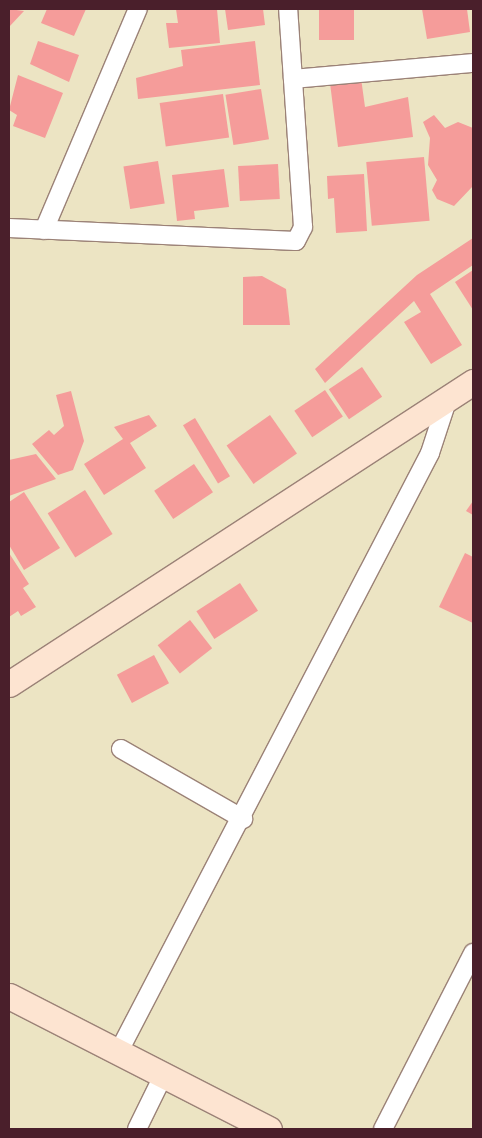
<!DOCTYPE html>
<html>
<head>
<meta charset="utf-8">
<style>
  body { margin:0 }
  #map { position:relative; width:482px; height:1138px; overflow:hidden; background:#ece4c3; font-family:"Playpen Sans",sans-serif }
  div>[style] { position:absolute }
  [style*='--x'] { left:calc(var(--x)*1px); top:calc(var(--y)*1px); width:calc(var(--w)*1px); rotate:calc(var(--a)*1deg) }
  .building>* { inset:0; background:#f59c9a; transform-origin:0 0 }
  .roads { filter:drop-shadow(1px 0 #9b8277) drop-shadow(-1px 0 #9b8277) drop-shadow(0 1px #9b8277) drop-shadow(0 -1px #9b8277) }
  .street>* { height:18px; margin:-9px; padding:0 9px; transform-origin:9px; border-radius:9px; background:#fff }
  .secondary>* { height:25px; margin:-12.5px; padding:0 12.5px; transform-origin:12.5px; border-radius:12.5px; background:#fde4d1 }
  span { translate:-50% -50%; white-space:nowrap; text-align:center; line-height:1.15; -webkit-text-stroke:4.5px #fcf5e5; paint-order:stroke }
  .frame { position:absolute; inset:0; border:10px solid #4a1f2b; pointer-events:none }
</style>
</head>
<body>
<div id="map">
  <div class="building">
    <div style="clip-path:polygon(9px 9px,24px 11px,9px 27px)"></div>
    <div style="clip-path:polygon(47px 9px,86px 9px,74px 36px,41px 23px)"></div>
    <div style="clip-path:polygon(176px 9px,217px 9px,220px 43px,169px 48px,166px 23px,178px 23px)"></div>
    <div style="clip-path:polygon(225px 9px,263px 9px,265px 25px,228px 30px)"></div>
    <div style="left:319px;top:9px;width:35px;height:31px"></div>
    <div style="clip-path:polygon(422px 9px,467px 9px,470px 32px,427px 39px)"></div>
    <div style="clip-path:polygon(38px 41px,79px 55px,69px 82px,30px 64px)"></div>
    <div style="clip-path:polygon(255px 41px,260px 85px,138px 99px,136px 78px,183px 66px,181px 50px)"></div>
    <div style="clip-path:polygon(18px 75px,63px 93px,45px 138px,13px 126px,17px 115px,9px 110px)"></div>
    <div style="clip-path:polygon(361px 78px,365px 107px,408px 97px,413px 137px,338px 147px,330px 83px)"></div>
    <div style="left:261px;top:89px;width:51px;height:36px;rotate:81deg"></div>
    <div style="left:223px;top:94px;width:44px;height:64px;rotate:82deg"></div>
    <div style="clip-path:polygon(434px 115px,445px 128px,458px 122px,473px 128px,473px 186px,454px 206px,437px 199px,432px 190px,437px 180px,428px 165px,430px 138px,423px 122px)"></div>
    <div style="left:424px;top:157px;width:64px;height:58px;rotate:85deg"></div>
    <div style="left:158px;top:161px;width:43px;height:35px;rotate:81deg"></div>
    <div style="left:278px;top:164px;width:35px;height:40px;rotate:87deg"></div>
    <div style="clip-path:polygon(224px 169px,229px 207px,194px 211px,195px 219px,177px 221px,172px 175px)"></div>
    <div style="clip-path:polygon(364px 174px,367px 231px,336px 233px,334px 198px,328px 199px,327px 176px)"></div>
    <div style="clip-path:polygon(473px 238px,473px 265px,430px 294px,462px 345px,431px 364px,404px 322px,421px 312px,414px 301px,325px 383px,315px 369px,417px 275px)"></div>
    <div style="clip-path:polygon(473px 270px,473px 310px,455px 282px)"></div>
    <div style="clip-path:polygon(262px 276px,286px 289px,290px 325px,243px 325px,243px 277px)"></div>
    <div style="left:362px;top:367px;width:36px;height:40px;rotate:56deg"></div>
    <div style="left:325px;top:390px;width:32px;height:37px;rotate:56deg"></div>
    <div style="clip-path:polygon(71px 391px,84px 441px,73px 470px,58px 475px,32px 444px,49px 430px,54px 435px,64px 426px,56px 395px)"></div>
    <div style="clip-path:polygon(149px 415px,157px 426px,130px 443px,146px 468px,104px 495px,84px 464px,123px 439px,114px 427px)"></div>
    <div style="left:270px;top:415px;width:47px;height:53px;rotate:55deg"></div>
    <div style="left:195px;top:418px;width:68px;height:14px;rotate:59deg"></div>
    <div style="clip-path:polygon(36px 454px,56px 479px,9px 496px,9px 460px)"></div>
    <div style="left:194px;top:464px;width:34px;height:48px;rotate:56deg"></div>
    <div style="left:85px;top:490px;width:52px;height:44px;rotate:58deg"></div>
    <div style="clip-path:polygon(24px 492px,60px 548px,24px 570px,9px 545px,9px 502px)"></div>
    <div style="clip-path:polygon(473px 501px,473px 515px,466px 511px)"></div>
    <div style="clip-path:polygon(9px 553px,29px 584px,23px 588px,36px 607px,21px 616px,18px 611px,9px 617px)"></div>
    <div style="clip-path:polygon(465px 553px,473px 557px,473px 623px,439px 607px)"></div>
    <div style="left:240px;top:583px;width:33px;height:52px;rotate:57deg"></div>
    <div style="left:190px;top:620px;width:36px;height:41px;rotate:52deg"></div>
    <div style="left:154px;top:655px;width:32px;height:42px;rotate:62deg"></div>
  </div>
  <div class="roads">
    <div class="street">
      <div style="--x:293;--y:79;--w:181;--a:-5.1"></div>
      <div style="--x:9;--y:228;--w:287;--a:2.6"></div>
      <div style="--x:296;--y:241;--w:16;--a:-63"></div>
      <div style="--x:303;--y:227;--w:219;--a:-93.9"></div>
      <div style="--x:44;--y:230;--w:240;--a:-67"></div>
      <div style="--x:121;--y:749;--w:141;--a:29.8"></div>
      <div style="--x:119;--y:1051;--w:674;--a:-62.52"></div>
      <div style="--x:430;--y:453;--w:58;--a:-71.9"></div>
      <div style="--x:137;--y:1129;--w:61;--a:-63.9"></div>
      <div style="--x:383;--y:1129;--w:198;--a:-62.9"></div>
    </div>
    <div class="secondary">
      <div style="--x:9;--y:684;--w:554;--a:-33.06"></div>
      <div style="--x:9;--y:996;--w:292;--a:27.1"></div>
    </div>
  </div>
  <div class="frame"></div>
</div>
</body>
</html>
